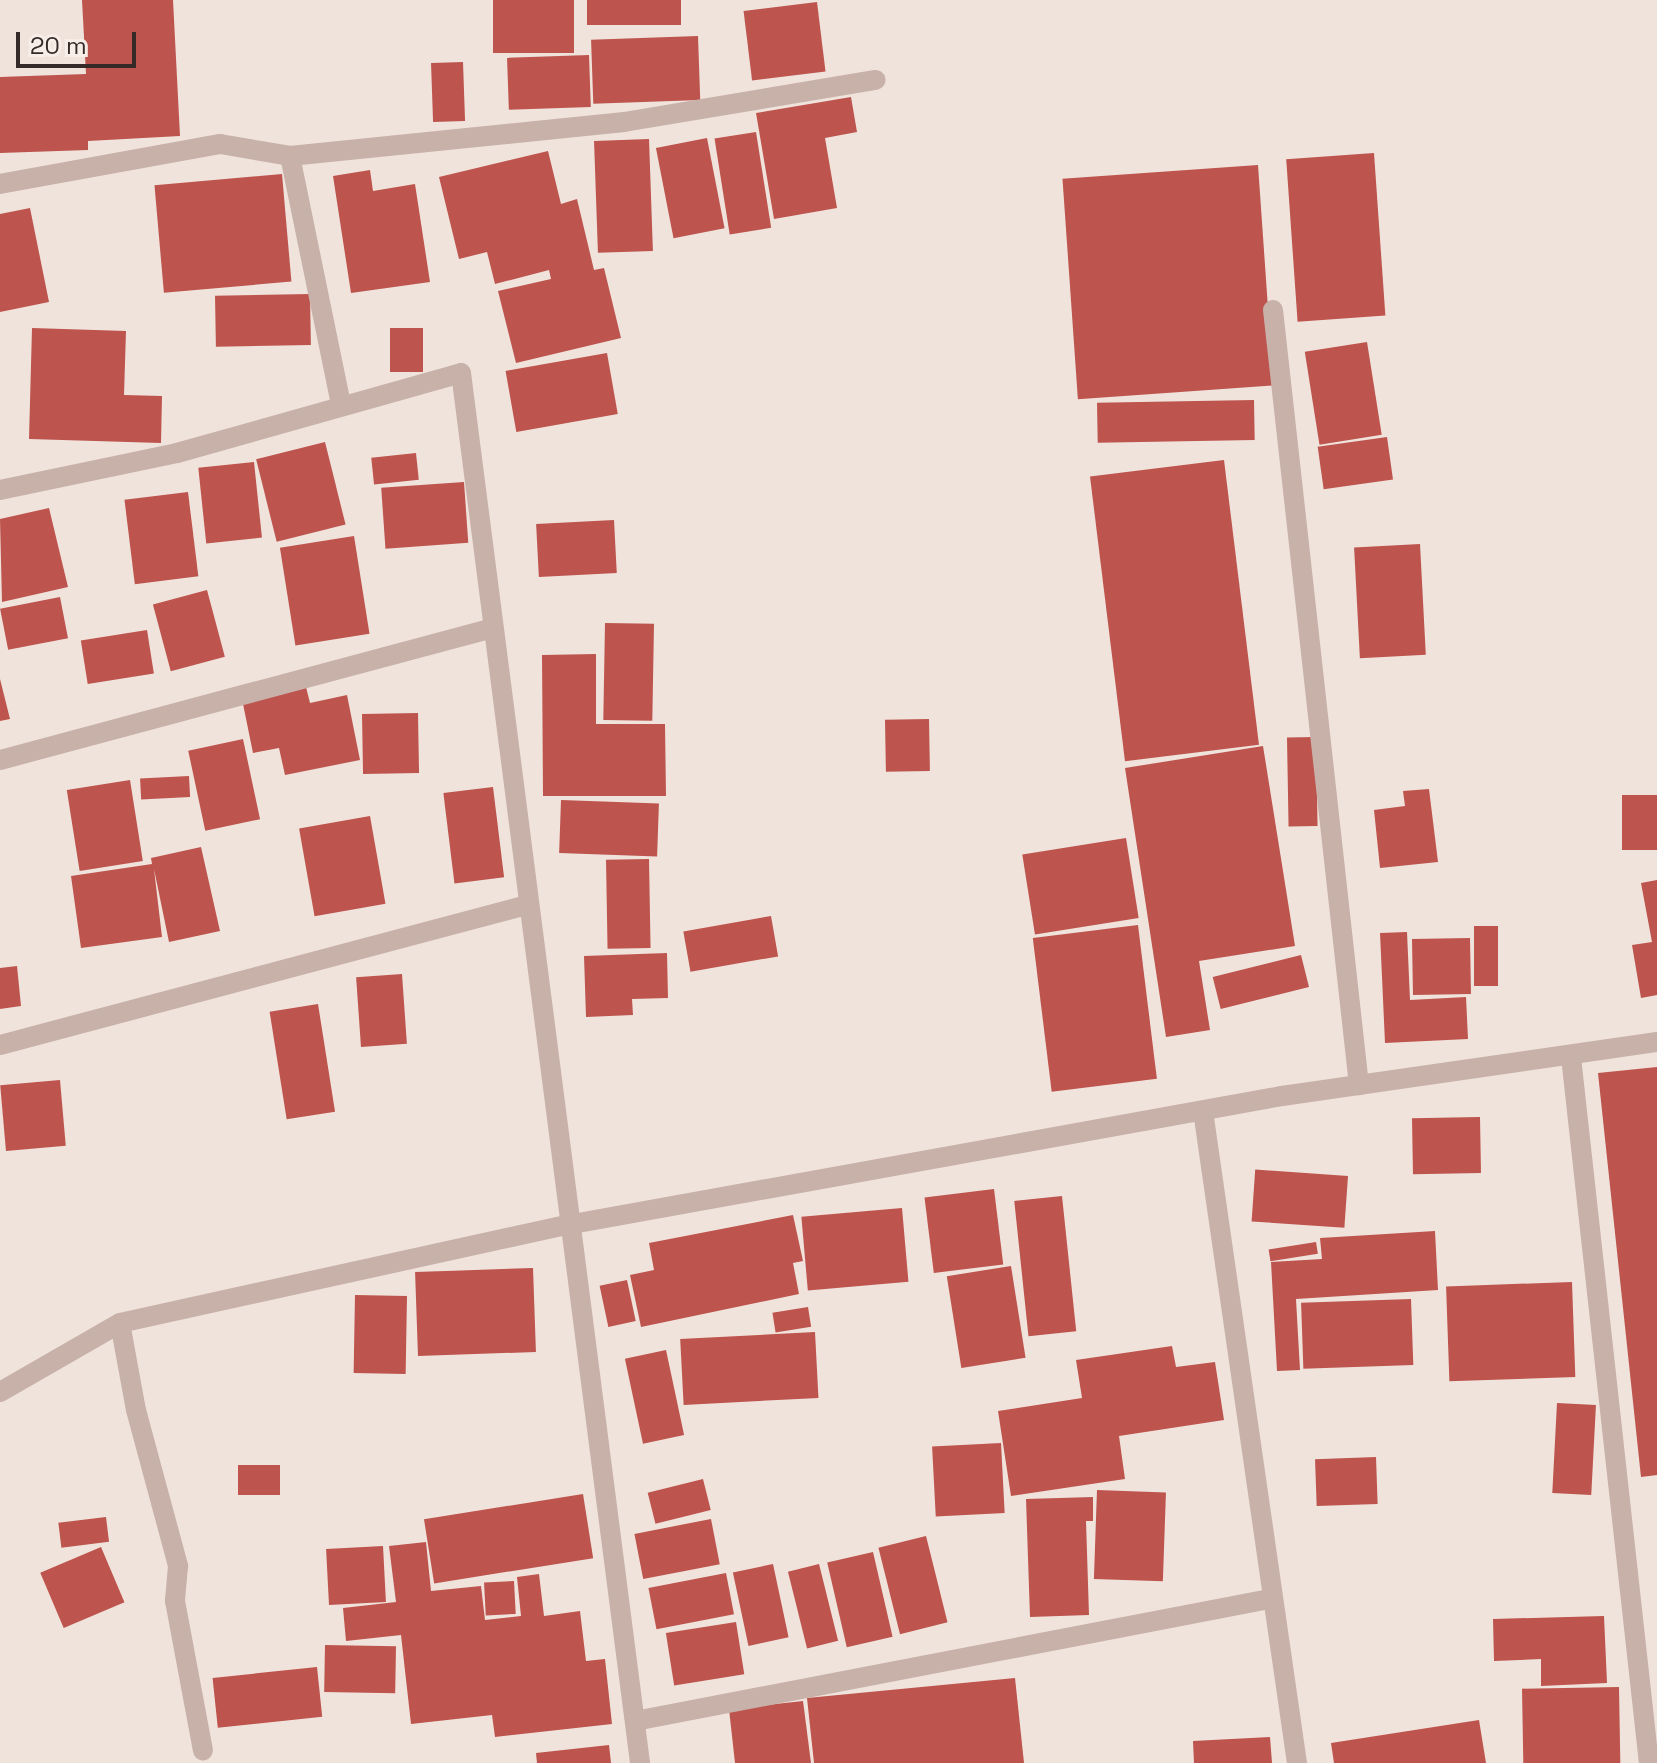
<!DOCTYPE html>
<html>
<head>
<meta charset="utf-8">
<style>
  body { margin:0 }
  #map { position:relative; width:1657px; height:1763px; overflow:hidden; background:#f0e3dc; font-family:"Space Grotesk",sans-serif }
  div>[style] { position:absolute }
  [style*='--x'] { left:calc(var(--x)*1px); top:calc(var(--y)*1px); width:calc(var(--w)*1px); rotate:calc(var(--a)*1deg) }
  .building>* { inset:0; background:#bd544d; transform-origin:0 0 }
  .minor>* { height:20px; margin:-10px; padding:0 10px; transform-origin:10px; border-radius:10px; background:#c7b1a9 }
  span { translate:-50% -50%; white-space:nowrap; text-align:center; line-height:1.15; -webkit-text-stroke:8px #f8eee8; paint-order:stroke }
  .scale { position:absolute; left:16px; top:32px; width:120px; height:36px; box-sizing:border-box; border:4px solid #352a28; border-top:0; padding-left:10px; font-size:24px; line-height:28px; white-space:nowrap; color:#352a28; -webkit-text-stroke:6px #f8eee8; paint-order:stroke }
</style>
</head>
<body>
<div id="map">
  <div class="building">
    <div style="clip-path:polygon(82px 0,173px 0,180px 136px,88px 141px,88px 150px,0 153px,0 77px,86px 74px)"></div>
    <div style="left:493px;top:0;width:81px;height:53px"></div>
    <div style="left:587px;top:0;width:94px;height:25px"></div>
    <div style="left:817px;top:2px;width:70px;height:74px;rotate:83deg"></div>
    <div style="left:698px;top:36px;width:64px;height:107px;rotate:88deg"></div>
    <div style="left:589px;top:55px;width:52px;height:82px;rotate:88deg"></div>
    <div style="left:463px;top:62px;width:59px;height:32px;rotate:88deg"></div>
    <div style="clip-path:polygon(851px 97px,857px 132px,825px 138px,837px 208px,774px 219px,756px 113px)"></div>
    <div style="left:756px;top:132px;width:97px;height:42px;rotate:81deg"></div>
    <div style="left:707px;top:138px;width:92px;height:52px;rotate:79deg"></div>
    <div style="left:649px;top:139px;width:112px;height:55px;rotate:88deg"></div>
    <div style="clip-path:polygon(548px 151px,561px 204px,577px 199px,594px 270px,604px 268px,621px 338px,516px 363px,498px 291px,551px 279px,549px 270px,495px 284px,487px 252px,459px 259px,439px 177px)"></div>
    <div style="left:1374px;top:153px;width:163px;height:88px;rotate:86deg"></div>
    <div style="left:1258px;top:165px;width:221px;height:196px;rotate:86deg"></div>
    <div style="clip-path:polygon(370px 170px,373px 191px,415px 184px,430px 282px,351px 293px,333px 176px)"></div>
    <div style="left:282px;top:174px;width:108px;height:128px;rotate:85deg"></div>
    <div style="clip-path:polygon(30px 208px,49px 302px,0 312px,0 214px)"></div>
    <div style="left:310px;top:294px;width:51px;height:95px;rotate:89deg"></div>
    <div style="clip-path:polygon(32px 328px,126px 331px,124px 395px,162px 396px,161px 443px,29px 439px)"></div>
    <div style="left:390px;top:328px;width:33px;height:44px"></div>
    <div style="left:1367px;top:342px;width:94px;height:63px;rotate:81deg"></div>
    <div style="left:607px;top:353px;width:62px;height:103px;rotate:80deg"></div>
    <div style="left:1254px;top:400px;width:40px;height:157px;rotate:89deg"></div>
    <div style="left:1387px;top:437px;width:43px;height:70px;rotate:82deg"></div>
    <div style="left:325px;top:442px;width:85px;height:71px;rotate:76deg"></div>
    <div style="left:416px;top:453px;width:27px;height:45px;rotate:84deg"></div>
    <div style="left:1224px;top:460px;width:287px;height:135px;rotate:83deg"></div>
    <div style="left:254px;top:462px;width:76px;height:56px;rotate:84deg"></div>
    <div style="left:464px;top:482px;width:61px;height:83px;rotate:86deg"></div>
    <div style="left:188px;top:492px;width:85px;height:64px;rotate:83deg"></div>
    <div style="clip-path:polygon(49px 508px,68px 587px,2px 602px,0 519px)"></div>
    <div style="left:614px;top:520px;width:53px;height:78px;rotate:87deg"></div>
    <div style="left:354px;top:536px;width:99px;height:75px;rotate:81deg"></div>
    <div style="left:1420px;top:544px;width:111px;height:66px;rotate:87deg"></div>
    <div style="left:207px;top:590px;width:69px;height:56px;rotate:75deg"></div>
    <div style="left:60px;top:597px;width:42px;height:61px;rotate:79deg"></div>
    <div style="left:605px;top:623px;width:49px;height:97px;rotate:1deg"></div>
    <div style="left:147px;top:630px;width:44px;height:67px;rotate:81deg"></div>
    <div style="clip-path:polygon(596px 654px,596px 724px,665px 724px,666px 796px,543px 796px,542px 655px)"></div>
    <div style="clip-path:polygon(0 679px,10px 719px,0 721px)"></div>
    <div style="clip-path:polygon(306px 687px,310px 703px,347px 695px,360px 760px,285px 775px,279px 748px,253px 753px,242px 699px)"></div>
    <div style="left:418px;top:713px;width:60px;height:56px;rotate:89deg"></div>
    <div style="left:929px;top:719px;width:52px;height:44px;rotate:89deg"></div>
    <div style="left:1316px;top:737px;width:89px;height:29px;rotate:89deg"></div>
    <div style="left:243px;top:739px;width:82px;height:56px;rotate:78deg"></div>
    <div style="clip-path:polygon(1263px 746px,1295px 946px,1199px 961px,1210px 1030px,1166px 1037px,1125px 768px)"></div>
    <div style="left:189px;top:776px;width:21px;height:49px;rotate:87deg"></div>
    <div style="left:130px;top:780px;width:82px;height:64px;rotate:81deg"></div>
    <div style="left:493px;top:787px;width:91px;height:50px;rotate:83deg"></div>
    <div style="clip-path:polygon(1429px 789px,1438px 862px,1380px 868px,1374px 810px,1405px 806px,1403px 791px)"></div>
    <div style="left:1657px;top:795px;width:55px;height:35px;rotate:90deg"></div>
    <div style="left:561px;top:800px;width:98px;height:53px;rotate:2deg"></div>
    <div style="left:370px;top:816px;width:89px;height:72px;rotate:80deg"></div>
    <div style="left:1126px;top:838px;width:81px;height:105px;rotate:81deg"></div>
    <div style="clip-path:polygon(201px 847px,220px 931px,169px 942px,154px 869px,162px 937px,81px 948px,71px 876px,152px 864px,151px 858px)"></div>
    <div style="left:649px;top:859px;width:89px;height:43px;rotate:89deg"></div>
    <div style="clip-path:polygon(1657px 880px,1657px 995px,1641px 998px,1632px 945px,1652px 942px,1641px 883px)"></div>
    <div style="left:771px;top:916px;width:41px;height:89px;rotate:80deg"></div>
    <div style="left:1138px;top:925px;width:155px;height:106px;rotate:83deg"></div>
    <div style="left:1474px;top:926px;width:24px;height:60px"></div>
    <div style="clip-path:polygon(1407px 932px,1410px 1000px,1466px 997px,1468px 1039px,1385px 1043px,1380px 933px)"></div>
    <div style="left:1470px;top:938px;width:56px;height:58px;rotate:89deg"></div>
    <div style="clip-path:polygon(667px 953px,668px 998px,632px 999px,633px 1015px,586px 1017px,584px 956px)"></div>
    <div style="left:1301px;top:955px;width:33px;height:91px;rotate:76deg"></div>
    <div style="clip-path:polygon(17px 966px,21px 1006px,0 1009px,0 968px)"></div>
    <div style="left:402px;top:974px;width:70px;height:46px;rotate:86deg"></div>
    <div style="left:318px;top:1004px;width:109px;height:49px;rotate:81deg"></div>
    <div style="clip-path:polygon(1657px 1067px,1657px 1475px,1641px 1477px,1598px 1073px)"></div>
    <div style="left:60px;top:1080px;width:66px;height:60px;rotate:85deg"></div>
    <div style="left:1480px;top:1117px;width:56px;height:68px;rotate:89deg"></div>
    <div style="left:1348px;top:1176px;width:52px;height:93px;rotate:94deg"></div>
    <div style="left:994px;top:1189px;width:76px;height:70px;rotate:83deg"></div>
    <div style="left:1062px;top:1196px;width:136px;height:48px;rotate:84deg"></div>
    <div style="left:902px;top:1208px;width:74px;height:101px;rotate:85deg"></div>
    <div style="clip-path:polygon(793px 1215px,803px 1261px,793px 1263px,799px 1294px,641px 1327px,630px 1275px,654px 1270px,649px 1243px)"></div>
    <div style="clip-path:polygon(1435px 1231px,1438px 1290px,1296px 1299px,1300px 1370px,1277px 1371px,1271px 1262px,1322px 1259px,1320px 1238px)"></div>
    <div style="left:1316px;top:1242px;width:12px;height:48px;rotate:81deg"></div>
    <div style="left:1011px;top:1266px;width:93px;height:65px;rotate:81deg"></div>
    <div style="left:533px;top:1268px;width:84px;height:118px;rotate:88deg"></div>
    <div style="left:627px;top:1280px;width:42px;height:28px;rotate:78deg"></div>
    <div style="left:1572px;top:1282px;width:95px;height:126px;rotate:88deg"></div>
    <div style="left:355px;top:1295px;width:52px;height:78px;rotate:1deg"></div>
    <div style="left:1411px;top:1299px;width:66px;height:110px;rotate:88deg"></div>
    <div style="left:808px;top:1307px;width:20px;height:36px;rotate:81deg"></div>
    <div style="left:815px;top:1332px;width:66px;height:135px;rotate:87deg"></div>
    <div style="clip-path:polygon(1172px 1346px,1176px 1367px,1215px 1362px,1224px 1420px,1119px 1436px,1125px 1479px,1011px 1496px,998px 1411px,1082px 1398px,1076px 1360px)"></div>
    <div style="left:666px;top:1350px;width:87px;height:42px;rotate:78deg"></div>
    <div style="left:1557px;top:1403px;width:39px;height:90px;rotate:3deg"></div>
    <div style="left:1001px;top:1443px;width:70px;height:69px;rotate:87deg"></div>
    <div style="left:1376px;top:1457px;width:47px;height:61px;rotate:88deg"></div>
    <div style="left:280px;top:1465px;width:30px;height:42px;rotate:90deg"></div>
    <div style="left:703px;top:1479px;width:32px;height:57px;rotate:76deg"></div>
    <div style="left:1097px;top:1490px;width:69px;height:89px;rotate:2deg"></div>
    <div style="left:583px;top:1494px;width:65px;height:161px;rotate:81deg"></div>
    <div style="clip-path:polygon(1093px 1497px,1093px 1521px,1086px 1521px,1089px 1615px,1030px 1617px,1026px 1499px)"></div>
    <div style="left:106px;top:1517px;width:25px;height:48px;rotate:83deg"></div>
    <div style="left:711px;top:1519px;width:46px;height:78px;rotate:79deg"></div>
    <div style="left:926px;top:1536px;width:89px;height:49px;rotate:76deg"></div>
    <div style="clip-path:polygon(426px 1542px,431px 1591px,481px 1586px,485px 1620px,521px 1616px,517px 1577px,539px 1574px,544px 1616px,580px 1611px,586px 1661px,605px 1659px,612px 1724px,495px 1737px,492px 1715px,411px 1724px,401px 1635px,346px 1641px,343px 1608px,396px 1602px,389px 1546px)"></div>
    <div style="left:383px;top:1546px;width:56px;height:57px;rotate:87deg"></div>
    <div style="left:101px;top:1547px;width:60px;height:66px;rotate:67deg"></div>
    <div style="left:873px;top:1552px;width:87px;height:47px;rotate:77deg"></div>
    <div style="left:773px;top:1564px;width:75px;height:41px;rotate:78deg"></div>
    <div style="left:819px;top:1564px;width:79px;height:32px;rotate:76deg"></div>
    <div style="left:726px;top:1573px;width:42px;height:79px;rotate:79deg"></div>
    <div style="left:514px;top:1581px;width:33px;height:30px;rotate:87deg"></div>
    <div style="clip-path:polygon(1604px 1616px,1607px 1683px,1541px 1686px,1541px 1659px,1494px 1661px,1493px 1619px)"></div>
    <div style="left:736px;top:1622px;width:53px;height:71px;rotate:81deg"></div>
    <div style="left:325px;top:1645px;width:71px;height:47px;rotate:1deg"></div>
    <div style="left:317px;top:1667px;width:50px;height:105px;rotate:84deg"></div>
    <div style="clip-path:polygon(1015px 1678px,1024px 1763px,814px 1763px,807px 1698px)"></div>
    <div style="left:1619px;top:1687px;width:76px;height:97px;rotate:89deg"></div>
    <div style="clip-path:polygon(803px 1701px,811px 1763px,735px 1763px,729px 1709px)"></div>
    <div style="clip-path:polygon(1479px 1720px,1486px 1763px,1334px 1763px,1331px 1743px)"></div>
    <div style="clip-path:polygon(1270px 1737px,1272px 1763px,1194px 1763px,1193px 1741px)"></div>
    <div style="clip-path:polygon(609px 1745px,611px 1763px,537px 1763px,536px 1753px)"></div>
  </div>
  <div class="minor">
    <div style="--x:290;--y:156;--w:336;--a:-5.8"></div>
    <div style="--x:624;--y:122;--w:255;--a:-9.5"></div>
    <div style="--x:0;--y:184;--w:224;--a:-10.3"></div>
    <div style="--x:220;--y:144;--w:71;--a:9.7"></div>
    <div style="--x:290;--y:156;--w:253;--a:78.4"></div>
    <div style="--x:1273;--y:310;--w:780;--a:83.67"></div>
    <div style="--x:0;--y:490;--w:181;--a:-11.8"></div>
    <div style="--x:177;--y:453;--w:295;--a:-15.7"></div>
    <div style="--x:461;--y:373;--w:1401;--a:82.66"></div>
    <div style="--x:0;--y:760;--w:510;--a:-14.99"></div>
    <div style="--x:0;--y:1045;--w:545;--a:-14.88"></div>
    <div style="--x:1571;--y:1057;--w:710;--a:83.7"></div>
    <div style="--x:1203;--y:1111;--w:659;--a:81.8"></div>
    <div style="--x:120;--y:1323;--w:458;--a:-12.4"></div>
    <div style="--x:567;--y:1225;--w:727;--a:-10.23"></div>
    <div style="--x:1282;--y:1096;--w:379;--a:-8.2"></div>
    <div style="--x:0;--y:1392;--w:138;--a:-29.9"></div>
    <div style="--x:120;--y:1323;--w:88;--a:79.6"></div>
    <div style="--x:136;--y:1410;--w:162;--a:74.9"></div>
    <div style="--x:178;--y:1566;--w:35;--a:95"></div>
    <div style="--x:175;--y:1601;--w:152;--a:79.4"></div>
    <div style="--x:635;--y:1721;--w:646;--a:-10.89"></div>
  </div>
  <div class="scale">20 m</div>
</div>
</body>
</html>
